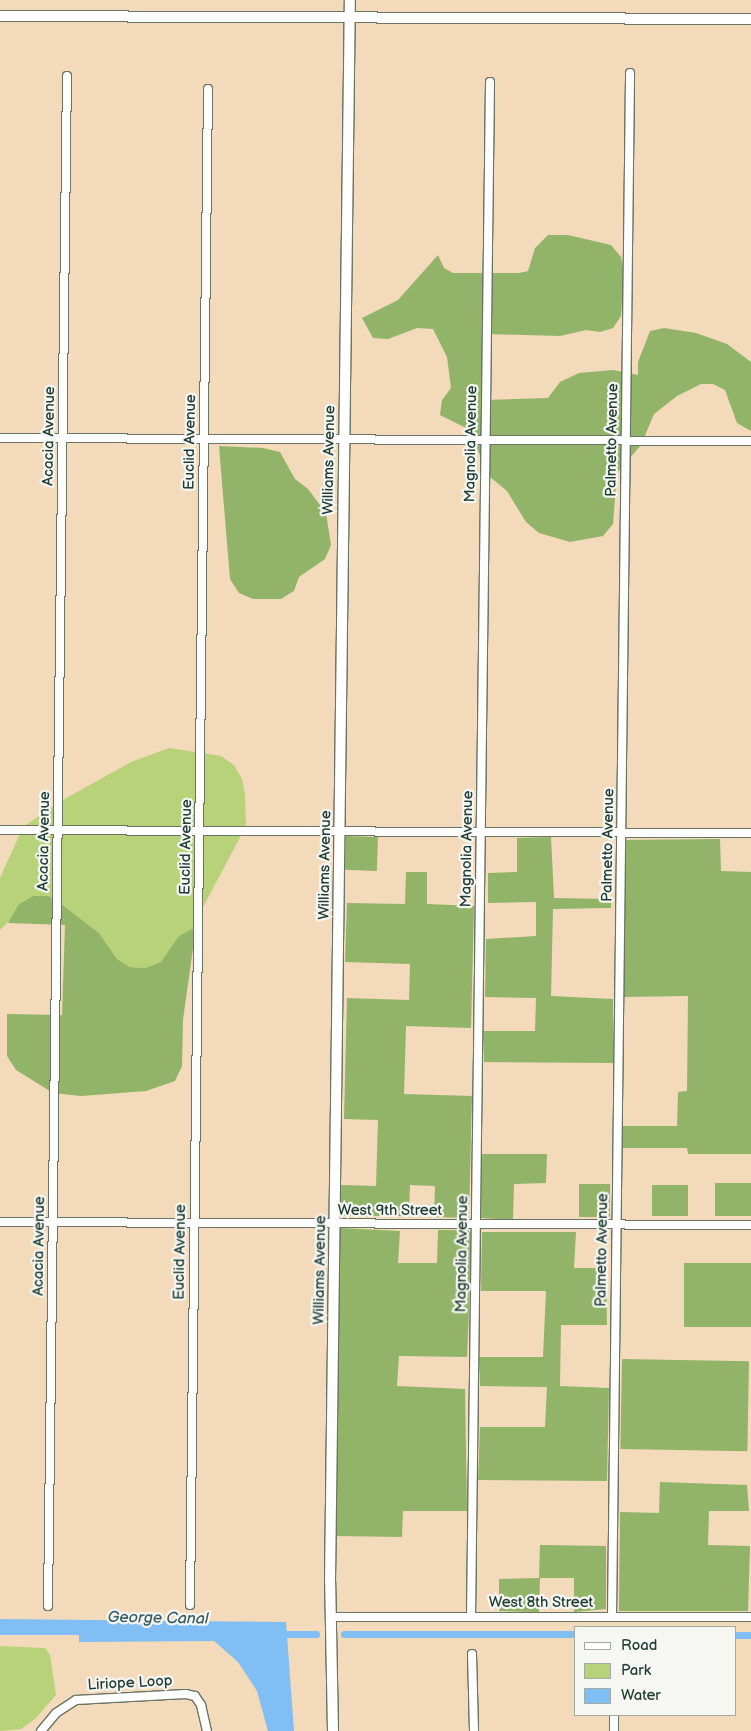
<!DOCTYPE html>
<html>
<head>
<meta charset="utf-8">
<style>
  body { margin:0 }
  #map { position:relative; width:751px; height:1731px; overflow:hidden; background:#f2daba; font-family:"Balsamiq Sans",sans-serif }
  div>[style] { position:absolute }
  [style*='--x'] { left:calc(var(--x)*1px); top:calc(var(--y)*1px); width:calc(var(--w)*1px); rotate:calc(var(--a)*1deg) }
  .green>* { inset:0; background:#b7d278 }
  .forest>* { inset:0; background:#91b468; transform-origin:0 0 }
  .water>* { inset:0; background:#80bef4 }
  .canal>* { height:7px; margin:-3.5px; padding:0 3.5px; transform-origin:3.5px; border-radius:3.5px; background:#80bef4 }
  .roads { filter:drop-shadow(1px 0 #697463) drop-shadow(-1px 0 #697463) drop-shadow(0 1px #697463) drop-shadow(0 -1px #697463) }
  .minor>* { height:8px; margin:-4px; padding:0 4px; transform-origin:4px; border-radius:4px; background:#fff }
  .tertiary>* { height:10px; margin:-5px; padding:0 5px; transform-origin:5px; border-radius:5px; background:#fff }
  span { translate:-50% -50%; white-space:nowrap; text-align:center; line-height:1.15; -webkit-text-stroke:4.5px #f6f6f2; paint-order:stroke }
  .street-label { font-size:15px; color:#1f3d34 }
  .water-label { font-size:16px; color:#375d64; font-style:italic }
  .legend { position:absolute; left:574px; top:1626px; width:162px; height:90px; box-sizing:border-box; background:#f6f6f2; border:1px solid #a0aca6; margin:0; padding:6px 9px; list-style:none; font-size:15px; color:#1f3d34 }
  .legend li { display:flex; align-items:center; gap:10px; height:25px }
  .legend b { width:25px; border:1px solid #a0aca6 }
</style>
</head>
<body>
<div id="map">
  <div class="green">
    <div style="clip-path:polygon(169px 748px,221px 756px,234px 765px,242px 779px,245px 795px,246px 826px,201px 911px,196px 927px,161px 962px,145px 968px,130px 967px,117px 959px,99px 933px,74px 914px,33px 896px,19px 904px,12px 918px,0 930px,0 878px,23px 827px,61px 801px,131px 762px)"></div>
    <div style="clip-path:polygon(0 1646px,45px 1648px,50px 1655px,56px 1695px,35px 1719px,21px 1729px,0 1731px)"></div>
  </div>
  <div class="forest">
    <div style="clip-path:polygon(548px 235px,568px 235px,611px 245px,621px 257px,624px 274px,621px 316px,613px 328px,600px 332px,586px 330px,560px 336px,487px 334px,486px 400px,548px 398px,560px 382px,579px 373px,613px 370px,638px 375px,638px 362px,650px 331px,664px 328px,696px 333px,727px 344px,751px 362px,751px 431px,737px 423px,725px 390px,713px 384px,701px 384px,677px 396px,654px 414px,641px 445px,617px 473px,613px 524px,603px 536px,570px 542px,539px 533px,526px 522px,507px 491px,490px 477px,468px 429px,440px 415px,442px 400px,451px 388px,447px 357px,433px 329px,417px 328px,388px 339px,373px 338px,362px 318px,398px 300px,438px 255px,444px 268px,453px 273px,519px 273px,528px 271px,535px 248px)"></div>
    <div style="clip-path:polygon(219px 446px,263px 448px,280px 452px,295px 479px,308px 489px,326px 513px,331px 545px,325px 559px,299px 577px,294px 591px,281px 599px,253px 599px,239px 593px,230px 579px)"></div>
    <div style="left:378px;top:837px;width:34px;height:32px;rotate:92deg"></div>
    <div style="clip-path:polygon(551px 837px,554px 898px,611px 899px,611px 908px,553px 909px,551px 996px,613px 999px,614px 1063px,484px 1062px,483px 1031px,535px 1031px,536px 998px,485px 997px,486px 939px,536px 936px,536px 902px,488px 903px,488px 873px,517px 872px,517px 838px)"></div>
    <div style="clip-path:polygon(720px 839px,721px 871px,751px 872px,751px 1154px,688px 1154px,687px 1148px,623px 1148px,622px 1126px,677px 1126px,678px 1092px,687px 1091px,688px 996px,623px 997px,626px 840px)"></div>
    <div style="clip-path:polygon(406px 872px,427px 872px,427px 904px,474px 906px,471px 1028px,406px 1026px,404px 1094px,472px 1096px,469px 1218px,434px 1217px,435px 1186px,410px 1185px,409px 1216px,341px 1216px,341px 1185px,376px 1186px,378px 1120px,344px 1119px,347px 998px,409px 1000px,410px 964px,345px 962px,347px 903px,405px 904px)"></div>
    <div style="clip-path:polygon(33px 896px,48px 896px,61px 904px,99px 933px,117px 959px,130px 967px,145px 968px,161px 962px,179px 936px,196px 927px,183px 1020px,182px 1066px,175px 1081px,146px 1091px,81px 1096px,53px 1093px,16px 1070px,7px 1056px,7px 1014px,62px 1015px,65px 925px,8px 923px,19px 904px)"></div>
    <div style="clip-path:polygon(482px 1154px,547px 1154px,546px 1183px,514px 1184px,513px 1220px,481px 1218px)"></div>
    <div style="left:715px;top:1183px;width:36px;height:33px"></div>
    <div style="left:579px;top:1184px;width:31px;height:33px"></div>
    <div style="left:652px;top:1185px;width:36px;height:31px"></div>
    <div style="clip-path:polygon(340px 1228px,400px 1231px,398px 1263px,437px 1263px,438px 1230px,468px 1230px,472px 1235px,467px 1357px,399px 1356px,397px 1386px,465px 1389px,467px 1511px,403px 1511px,402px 1537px,336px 1536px)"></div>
    <div style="clip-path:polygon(482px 1232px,576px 1232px,574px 1268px,606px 1268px,607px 1325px,561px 1325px,560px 1386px,609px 1388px,607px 1481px,478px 1480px,480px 1427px,545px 1427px,547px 1387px,480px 1386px,479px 1357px,543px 1357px,546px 1291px,481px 1291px)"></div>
    <div style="left:684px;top:1263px;width:67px;height:64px"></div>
    <div style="left:622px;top:1359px;width:127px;height:90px;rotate:1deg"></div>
    <div style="clip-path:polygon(660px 1482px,747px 1485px,749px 1511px,709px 1511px,708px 1545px,750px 1546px,748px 1611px,619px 1611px,620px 1512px,659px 1513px)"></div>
    <div style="clip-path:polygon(540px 1545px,606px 1546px,606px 1609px,574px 1612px,574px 1578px,540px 1578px,539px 1612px,499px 1611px,499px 1579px,539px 1578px)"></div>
  </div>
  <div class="water">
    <div style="clip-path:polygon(0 1619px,286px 1622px,294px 1731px,268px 1731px,257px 1691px,238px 1662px,214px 1641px,79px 1642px,79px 1635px,0 1635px)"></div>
  </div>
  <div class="canal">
    <div style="--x:278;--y:1634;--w:38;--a:0"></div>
    <div style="--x:344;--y:1634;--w:231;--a:0"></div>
    <div style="--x:735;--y:1635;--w:16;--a:0"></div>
  </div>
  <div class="roads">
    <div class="minor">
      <div style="--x:0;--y:438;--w:751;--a:0.23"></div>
      <div style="--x:0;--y:830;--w:751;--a:0.23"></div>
      <div style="--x:0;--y:1222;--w:751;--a:0.23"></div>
      <div style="--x:190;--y:1605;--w:1516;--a:-89.32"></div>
      <div style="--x:48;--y:1606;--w:1530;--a:-89.29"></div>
      <div style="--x:330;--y:1617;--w:421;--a:0"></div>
      <div style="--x:471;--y:1617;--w:1535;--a:-89.29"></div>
      <div style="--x:612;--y:1617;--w:1544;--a:-89.33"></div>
      <div style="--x:472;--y:1654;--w:77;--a:88.5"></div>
      <div style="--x:614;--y:1715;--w:16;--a:90"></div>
      <div style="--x:41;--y:1731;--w:23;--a:-50"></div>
      <div style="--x:56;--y:1713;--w:24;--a:-33"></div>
      <div style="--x:76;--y:1700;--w:110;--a:-3.1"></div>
      <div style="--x:186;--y:1694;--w:9;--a:13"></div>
      <div style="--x:195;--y:1696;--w:11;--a:56"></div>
      <div style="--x:201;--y:1705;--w:27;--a:77"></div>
    </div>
    <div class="tertiary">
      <div style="--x:0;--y:16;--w:751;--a:0.23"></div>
      <div style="--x:333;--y:1731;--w:150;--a:-91.1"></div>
      <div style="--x:330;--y:1581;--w:1581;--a:-89.28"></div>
    </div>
  </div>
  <div class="street-label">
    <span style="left:49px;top:436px;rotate:-89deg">Acacia Avenue</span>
    <span style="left:612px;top:440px;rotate:-89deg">Palmetto Avenue</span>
    <span style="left:190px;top:442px;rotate:-89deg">Euclid Avenue</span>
    <span style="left:471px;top:444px;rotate:-89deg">Magnolia Avenue</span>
    <span style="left:329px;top:460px;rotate:-89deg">Williams Avenue</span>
    <span style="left:44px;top:841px;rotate:-89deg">Acacia Avenue</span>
    <span style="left:608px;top:845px;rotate:-89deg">Palmetto Avenue</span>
    <span style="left:186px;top:847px;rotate:-89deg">Euclid Avenue</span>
    <span style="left:467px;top:849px;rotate:-89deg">Magnolia Avenue</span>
    <span style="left:325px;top:865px;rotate:-89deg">Williams Avenue</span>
    <span style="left:390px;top:1211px">West 9th Street</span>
    <span style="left:39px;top:1246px;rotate:-89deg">Acacia Avenue</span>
    <span style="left:602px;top:1250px;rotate:-89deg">Palmetto Avenue</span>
    <span style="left:180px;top:1252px;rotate:-89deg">Euclid Avenue</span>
    <span style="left:462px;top:1254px;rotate:-89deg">Magnolia Avenue</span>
    <span style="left:320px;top:1270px;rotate:-89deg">Williams Avenue</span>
    <span style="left:541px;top:1603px">West 8th Street</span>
    <span style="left:130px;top:1683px;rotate:-3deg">Liriope Loop</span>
  </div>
  <div class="water-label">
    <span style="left:158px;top:1619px;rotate:1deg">George Canal</span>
  </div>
  <ul class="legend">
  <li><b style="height:6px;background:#fff"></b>Road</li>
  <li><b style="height:14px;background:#b7d278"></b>Park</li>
  <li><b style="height:14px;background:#80bef4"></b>Water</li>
  </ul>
</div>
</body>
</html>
